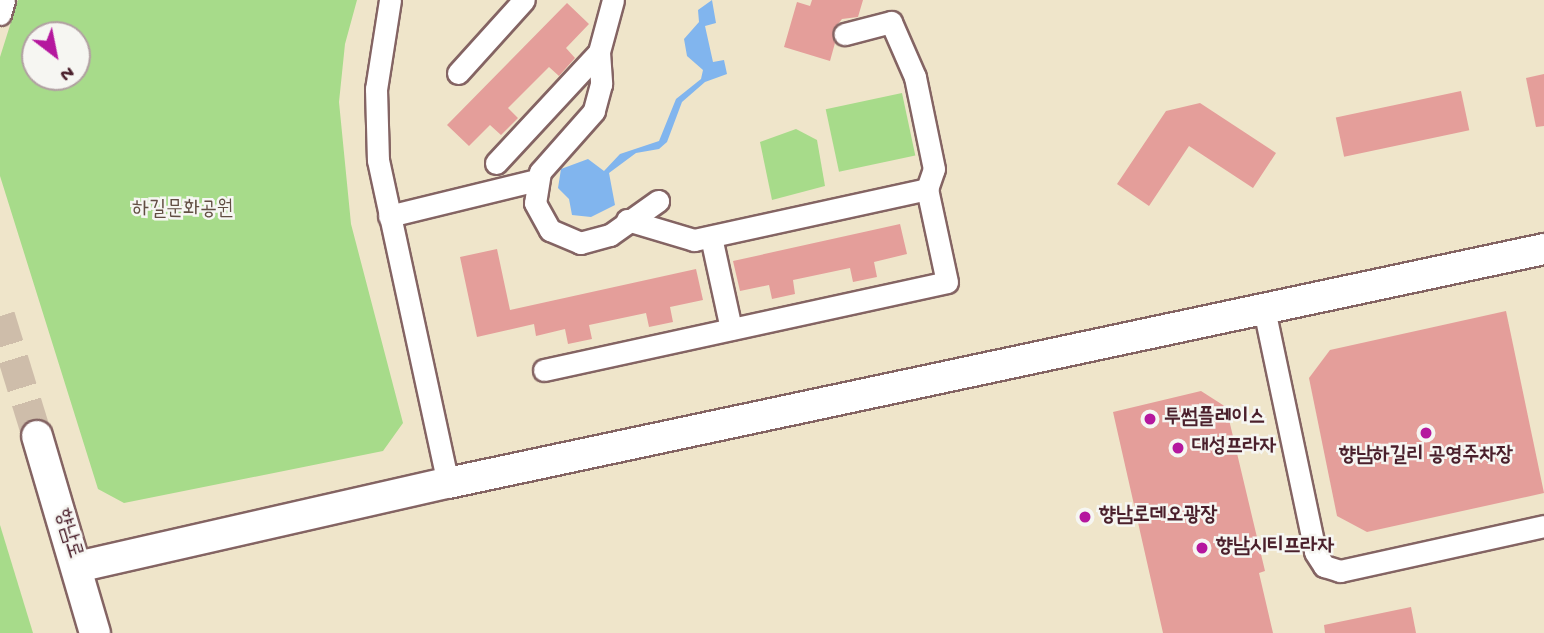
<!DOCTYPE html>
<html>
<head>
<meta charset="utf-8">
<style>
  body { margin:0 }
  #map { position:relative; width:1544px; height:633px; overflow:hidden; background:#efe5ca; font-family:"Gochi Hand","Poor Story",sans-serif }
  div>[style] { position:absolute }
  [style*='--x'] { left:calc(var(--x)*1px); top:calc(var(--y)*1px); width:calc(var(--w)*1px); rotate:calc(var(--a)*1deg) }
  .green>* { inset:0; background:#a7db8a; transform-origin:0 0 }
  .water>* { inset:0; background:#81b5ee }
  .building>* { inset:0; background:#e49e9a; transform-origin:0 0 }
  .secondary-tunnel>* { height:30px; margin-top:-15px; transform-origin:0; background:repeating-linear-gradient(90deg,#cebdaa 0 30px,transparent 0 45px) }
  .roads { filter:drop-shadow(2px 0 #846463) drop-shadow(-2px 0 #846463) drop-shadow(0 2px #846463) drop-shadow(0 -2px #846463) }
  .street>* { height:21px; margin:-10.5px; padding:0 10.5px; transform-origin:10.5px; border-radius:10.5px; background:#fff }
  .secondary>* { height:30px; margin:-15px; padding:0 15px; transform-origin:15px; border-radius:15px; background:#fff }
  .dots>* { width:19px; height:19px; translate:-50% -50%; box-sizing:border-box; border:4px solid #f6f6f2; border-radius:50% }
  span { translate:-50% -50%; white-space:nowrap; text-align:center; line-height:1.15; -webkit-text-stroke:5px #f6f6f2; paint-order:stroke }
  .park-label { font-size:21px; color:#614e43 }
  .poi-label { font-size:21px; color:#4a1f2b; font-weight:700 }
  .left { translate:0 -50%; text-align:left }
  .street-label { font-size:21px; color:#4a1f2b }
  .north { position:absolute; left:21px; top:21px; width:70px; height:70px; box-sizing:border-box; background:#f6f6f2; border:2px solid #b1a0a2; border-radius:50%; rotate:148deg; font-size:19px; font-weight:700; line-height:28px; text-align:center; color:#4a1f2b }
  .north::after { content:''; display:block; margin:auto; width:24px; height:32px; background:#b5179e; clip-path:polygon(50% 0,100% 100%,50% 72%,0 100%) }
</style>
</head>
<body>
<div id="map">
  <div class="green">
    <div style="clip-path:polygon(evenodd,18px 0,357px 0,345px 44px,339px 102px,351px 224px,403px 423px,383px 451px,124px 503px,98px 489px,0 176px,0 57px,18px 0,35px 35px,77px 35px,77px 77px,35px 77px,35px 35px)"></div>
    <div style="left:902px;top:93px;width:64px;height:78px;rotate:78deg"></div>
    <div style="clip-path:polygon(796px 129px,817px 140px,825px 186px,772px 200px,760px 142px)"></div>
    <div style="clip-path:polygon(0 525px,33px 633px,0 633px)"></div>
  </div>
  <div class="water">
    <div style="clip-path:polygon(712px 0,716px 23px,705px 26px,713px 62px,724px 60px,727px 74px,705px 82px,682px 102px,667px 142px,659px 149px,636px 153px,609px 173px,615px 205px,591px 217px,572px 215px,569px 199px,558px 188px,561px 169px,588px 159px,604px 171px,620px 154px,659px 141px,676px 99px,701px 79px,703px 70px,687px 56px,684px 39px,699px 22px,698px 10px)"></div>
  </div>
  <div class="building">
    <div style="clip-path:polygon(812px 0,863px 0,858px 17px,842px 19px,833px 30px,835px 43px,830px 61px,784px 47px,797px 2px,810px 6px)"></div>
    <div style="clip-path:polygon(567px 3px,589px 24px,566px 48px,575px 58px,559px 76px,549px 67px,508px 108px,518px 118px,501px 135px,490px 125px,469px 146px,447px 125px)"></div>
    <div style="clip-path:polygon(1544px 74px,1544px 126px,1536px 127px,1526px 78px)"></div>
    <div style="left:1461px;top:91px;width:40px;height:128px;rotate:78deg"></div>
    <div style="clip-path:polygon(1200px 103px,1276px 153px,1253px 188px,1189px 146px,1149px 206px,1117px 184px,1166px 111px)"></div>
    <div style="clip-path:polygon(900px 224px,907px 254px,874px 262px,877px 277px,853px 282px,850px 268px,793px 280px,795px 294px,772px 299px,769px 285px,740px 291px,733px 261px)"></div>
    <div style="clip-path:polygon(497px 249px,510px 310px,696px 269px,703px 300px,670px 307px,673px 322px,649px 327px,646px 313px,589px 325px,592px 339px,568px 344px,565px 329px,536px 336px,534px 324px,477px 337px,460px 257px)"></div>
    <div style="clip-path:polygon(1506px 311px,1544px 493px,1367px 532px,1337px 516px,1309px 378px,1330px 350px)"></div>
    <div style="clip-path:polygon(1201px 391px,1226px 407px,1265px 571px,1259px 573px,1273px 633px,1163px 633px,1113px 412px)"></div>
    <div style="clip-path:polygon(1411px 607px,1416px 633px,1325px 633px,1324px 625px)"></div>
  </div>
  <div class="secondary-tunnel">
    <div style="--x:0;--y:316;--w:126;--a:72.9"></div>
  </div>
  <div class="roads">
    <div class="street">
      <div style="--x:390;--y:0;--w:90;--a:98.9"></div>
      <div style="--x:376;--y:89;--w:71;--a:88.4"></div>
      <div style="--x:378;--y:160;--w:330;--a:77.8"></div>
      <div style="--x:613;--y:0;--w:54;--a:105.1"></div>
      <div style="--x:599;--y:52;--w:32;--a:86"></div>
      <div style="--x:601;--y:84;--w:28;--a:105"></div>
      <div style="--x:594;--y:111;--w:81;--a:131.5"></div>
      <div style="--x:540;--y:172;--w:31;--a:99"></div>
      <div style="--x:535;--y:203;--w:31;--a:61"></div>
      <div style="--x:550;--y:230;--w:33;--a:23"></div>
      <div style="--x:580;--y:243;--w:31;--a:-15"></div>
      <div style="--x:610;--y:235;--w:59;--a:-35.3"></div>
      <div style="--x:0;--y:14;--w:15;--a:-74"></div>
      <div style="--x:458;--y:73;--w:98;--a:-47.9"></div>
      <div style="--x:496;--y:163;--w:151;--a:-47.1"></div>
      <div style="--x:389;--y:216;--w:152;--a:-13.7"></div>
      <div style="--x:627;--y:220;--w:70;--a:16.6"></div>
      <div style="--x:694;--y:240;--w:239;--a:-12.3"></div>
      <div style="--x:711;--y:237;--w:94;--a:77.7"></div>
      <div style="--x:1264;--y:309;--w:248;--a:78.1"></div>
      <div style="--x:1315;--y:552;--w:17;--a:57"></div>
      <div style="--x:1324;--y:566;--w:17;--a:17"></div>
      <div style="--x:1340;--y:571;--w:209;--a:-12.4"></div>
      <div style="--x:544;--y:370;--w:412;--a:-12.3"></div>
      <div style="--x:947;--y:282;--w:95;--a:-102.1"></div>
      <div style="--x:927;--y:189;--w:21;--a:-71"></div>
      <div style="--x:934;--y:169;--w:94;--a:-101.7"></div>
      <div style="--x:915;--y:77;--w:60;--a:-113.6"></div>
      <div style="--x:891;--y:22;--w:48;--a:165.4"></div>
    </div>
    <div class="secondary">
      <div style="--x:37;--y:436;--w:205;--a:73.6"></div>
      <div style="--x:77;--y:567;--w:380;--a:-12.8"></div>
      <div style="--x:448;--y:483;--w:1121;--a:-12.05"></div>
    </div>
  </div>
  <div class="dots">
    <div style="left:1150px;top:419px;background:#b5179e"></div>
    <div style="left:1426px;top:433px;background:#b5179e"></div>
    <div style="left:1178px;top:448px;background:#b5179e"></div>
    <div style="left:1085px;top:517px;background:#b5179e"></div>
    <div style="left:1202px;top:548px;background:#b5179e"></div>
  </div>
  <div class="park-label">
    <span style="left:183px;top:211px">하길문화공원</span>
  </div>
  <div class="poi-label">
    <span class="left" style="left:1164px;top:419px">투썸플레이스</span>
    <span class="left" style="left:1192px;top:448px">대성프라자</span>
    <span style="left:1426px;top:457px">향남하길리 공영주차장</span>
    <span class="left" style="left:1099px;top:517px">향남로데오광장</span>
    <span class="left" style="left:1216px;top:548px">향남시티프라자</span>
  </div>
  <div class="street-label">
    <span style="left:67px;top:534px;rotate:73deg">향남로</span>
  </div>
  <div class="north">N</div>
</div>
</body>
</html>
